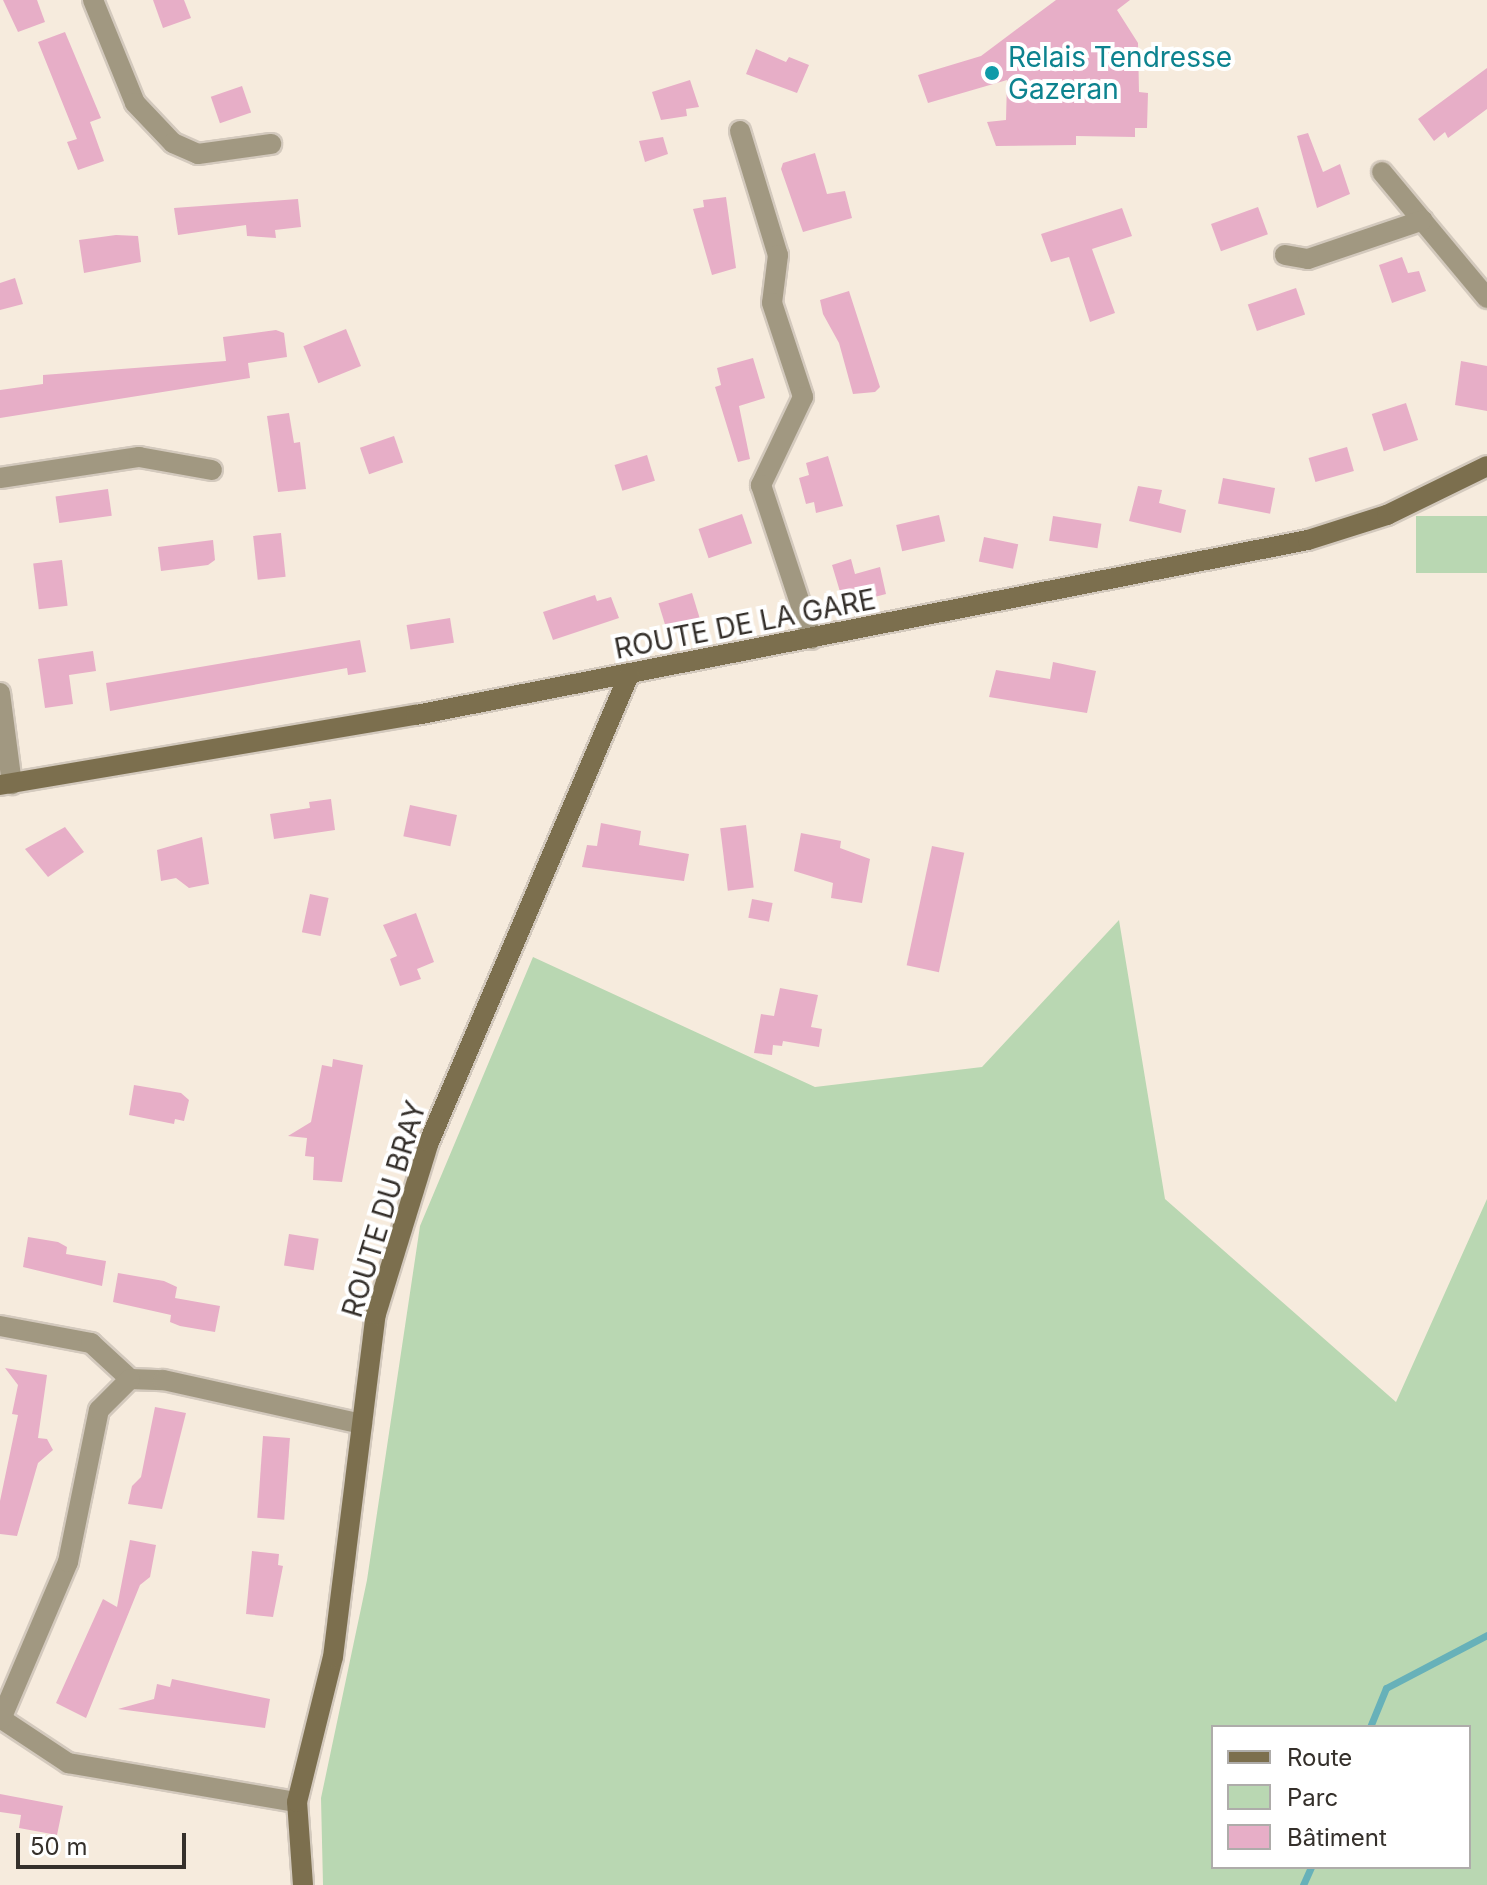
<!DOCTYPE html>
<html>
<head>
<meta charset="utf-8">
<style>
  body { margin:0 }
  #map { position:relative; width:1487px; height:1885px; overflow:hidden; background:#f6ebdd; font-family:Inter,sans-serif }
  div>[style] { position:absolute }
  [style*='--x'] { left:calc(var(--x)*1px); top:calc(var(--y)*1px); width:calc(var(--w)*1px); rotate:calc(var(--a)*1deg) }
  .green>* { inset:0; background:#b9d7b2; transform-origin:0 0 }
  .stream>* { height:7px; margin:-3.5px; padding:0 3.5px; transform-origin:3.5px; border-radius:3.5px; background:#67b1b9 }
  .building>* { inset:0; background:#e7aec7; transform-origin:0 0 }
  .roads { filter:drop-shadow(2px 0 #d3c9bd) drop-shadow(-2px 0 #d3c9bd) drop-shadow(0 2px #d3c9bd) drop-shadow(0 -2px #d3c9bd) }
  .street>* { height:20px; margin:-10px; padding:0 10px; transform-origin:10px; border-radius:10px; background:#a19881 }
  .secondary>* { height:20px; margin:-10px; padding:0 10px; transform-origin:10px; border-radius:10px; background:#7c6f4e }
  .dots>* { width:22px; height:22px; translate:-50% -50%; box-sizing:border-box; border:4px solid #fff; border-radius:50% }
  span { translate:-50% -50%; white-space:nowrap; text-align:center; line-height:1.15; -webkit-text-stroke:8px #fff; paint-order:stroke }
  .culture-label { font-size:28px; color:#0d838f }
  .left { translate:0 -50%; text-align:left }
  .street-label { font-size:28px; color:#35302b }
  .legend { position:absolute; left:1211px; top:1725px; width:260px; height:144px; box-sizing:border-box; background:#fff; border:2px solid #aeacaa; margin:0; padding:10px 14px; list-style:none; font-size:24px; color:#35302b }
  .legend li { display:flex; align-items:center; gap:16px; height:40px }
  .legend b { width:40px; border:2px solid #aeacaa }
  .scale { position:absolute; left:16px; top:1833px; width:170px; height:36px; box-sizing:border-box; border:4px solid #35302b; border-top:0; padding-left:10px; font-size:24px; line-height:28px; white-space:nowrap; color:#35302b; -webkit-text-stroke:6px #fff; paint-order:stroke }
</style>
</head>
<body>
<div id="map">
  <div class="green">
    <div style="left:1487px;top:516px;width:57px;height:71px;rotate:90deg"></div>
    <div style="clip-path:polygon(evenodd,1119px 920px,1165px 1199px,1396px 1402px,1487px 1199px,1487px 1885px,323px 1885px,321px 1798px,367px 1580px,420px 1226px,533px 957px,815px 1087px,982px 1067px,1119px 920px,1469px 1727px,1469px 1867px,1213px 1867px,1213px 1727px,1469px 1727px)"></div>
  </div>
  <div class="stream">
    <div style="--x:1370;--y:1727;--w:42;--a:-67.7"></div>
    <div style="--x:1386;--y:1688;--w:114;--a:-27.7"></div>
    <div style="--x:1303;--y:1885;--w:20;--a:-66"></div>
  </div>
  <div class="building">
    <div style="clip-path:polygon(3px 0,37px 0,45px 22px,18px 32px)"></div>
    <div style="clip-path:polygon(153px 0,184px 0,191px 18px,163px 28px)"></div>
    <div style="clip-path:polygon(1056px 0,1130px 0,1117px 10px,1138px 43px,1139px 92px,1148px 93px,1147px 128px,1135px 128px,1135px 137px,1076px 136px,1076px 145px,996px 146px,987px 122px,1006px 120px,1007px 80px,928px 103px,918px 75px,981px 56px)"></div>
    <div style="clip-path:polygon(65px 32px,101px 118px,90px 122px,104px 161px,78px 170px,67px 142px,77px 139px,38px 42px)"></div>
    <div style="clip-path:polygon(756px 49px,786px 62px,789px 57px,809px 65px,797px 93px,746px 74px)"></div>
    <div style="clip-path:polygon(1487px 68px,1487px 109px,1448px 138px,1445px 132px,1434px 141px,1418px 119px)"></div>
    <div style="clip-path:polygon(690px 80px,699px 107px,686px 109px,687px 116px,661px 120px,652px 92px)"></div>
    <div style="left:242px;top:86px;width:28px;height:33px;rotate:71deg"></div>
    <div style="clip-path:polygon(1308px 133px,1323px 172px,1340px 164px,1350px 194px,1317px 208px,1297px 136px)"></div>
    <div style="clip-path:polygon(663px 137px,668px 154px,645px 162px,639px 141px)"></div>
    <div style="clip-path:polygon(815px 153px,827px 194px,845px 191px,852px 218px,803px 232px,781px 169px,783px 163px)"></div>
    <div style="clip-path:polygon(726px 197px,736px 268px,712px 275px,693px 209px,704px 207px,703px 200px)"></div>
    <div style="clip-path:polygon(298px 199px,301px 227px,275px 230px,276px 238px,247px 236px,246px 225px,178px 235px,174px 208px)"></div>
    <div style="left:1258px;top:207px;width:29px;height:50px;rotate:70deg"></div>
    <div style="clip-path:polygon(1122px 208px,1132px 236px,1092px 249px,1115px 313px,1090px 322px,1069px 257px,1051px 262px,1041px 234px)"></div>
    <div style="clip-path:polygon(116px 235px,138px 236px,141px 262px,84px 273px,79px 240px)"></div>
    <div style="clip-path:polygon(1402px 257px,1408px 273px,1419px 271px,1426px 291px,1392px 303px,1379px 265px)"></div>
    <div style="clip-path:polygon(15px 278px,23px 304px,0 310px,0 283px)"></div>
    <div style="left:1296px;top:288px;width:28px;height:51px;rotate:71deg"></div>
    <div style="clip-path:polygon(849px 291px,880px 387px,875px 392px,853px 394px,839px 343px,823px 314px,820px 300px)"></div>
    <div style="left:346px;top:329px;width:40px;height:46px;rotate:68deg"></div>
    <div style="clip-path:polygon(276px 330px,284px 333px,287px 357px,248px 363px,250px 378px,0 418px,0 390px,43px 384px,43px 375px,226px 361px,223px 337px)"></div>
    <div style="clip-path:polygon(753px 358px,765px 398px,739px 406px,750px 459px,738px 462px,715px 387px,721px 385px,717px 368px)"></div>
    <div style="clip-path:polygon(1461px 361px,1487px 366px,1487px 411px,1455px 405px)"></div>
    <div style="left:1406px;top:403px;width:39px;height:36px;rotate:72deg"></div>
    <div style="clip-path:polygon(289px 413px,294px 443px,300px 442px,306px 489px,278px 492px,267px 416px)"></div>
    <div style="left:394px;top:436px;width:28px;height:36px;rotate:71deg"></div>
    <div style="left:1347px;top:447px;width:25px;height:40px;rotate:74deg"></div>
    <div style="left:647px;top:455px;width:27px;height:34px;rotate:73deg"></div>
    <div style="clip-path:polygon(828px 456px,843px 506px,816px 513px,814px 502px,806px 504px,799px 478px,809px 475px,806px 463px)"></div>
    <div style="left:1223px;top:478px;width:53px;height:26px;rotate:11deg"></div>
    <div style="clip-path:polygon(1138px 486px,1162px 490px,1159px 503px,1186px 510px,1181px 533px,1129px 521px)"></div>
    <div style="left:108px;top:489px;width:27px;height:53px;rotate:82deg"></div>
    <div style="left:742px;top:514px;width:31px;height:46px;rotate:71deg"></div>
    <div style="left:939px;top:515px;width:27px;height:44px;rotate:77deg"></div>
    <div style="left:1053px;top:516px;width:49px;height:25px;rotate:9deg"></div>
    <div style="left:281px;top:533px;width:44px;height:28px;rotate:84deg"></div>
    <div style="left:984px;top:537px;width:35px;height:25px;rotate:12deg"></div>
    <div style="clip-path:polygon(213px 540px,215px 560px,208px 565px,161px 571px,158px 547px)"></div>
    <div style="clip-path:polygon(851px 559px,855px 574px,880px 567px,886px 594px,844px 605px,832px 565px)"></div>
    <div style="left:62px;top:560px;width:46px;height:29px;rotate:83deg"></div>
    <div style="left:692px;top:593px;width:28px;height:35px;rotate:73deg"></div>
    <div style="clip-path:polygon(595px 595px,597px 601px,611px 597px,619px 618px,553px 640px,543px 612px)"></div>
    <div style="left:450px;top:618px;width:25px;height:44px;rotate:81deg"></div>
    <div style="clip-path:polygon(360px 640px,366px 672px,348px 675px,347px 668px,110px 711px,106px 683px)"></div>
    <div style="clip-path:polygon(93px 651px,96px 671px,69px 675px,73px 704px,45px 708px,38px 659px)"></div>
    <div style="clip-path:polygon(1053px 662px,1096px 671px,1087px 713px,989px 697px,996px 670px,1050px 679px)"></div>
    <div style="clip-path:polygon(331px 799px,335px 830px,274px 839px,270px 814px,310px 808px,309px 802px)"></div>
    <div style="left:410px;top:805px;width:48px;height:32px;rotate:12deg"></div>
    <div style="clip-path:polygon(601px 823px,641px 831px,639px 845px,689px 854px,684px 881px,582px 867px,587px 845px,597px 846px)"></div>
    <div style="left:746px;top:825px;width:63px;height:26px;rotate:83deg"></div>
    <div style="clip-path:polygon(65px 827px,84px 852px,48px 877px,25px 849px)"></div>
    <div style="clip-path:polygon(801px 833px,841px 841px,840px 848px,870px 859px,862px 903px,831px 898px,833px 883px,794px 871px)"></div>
    <div style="clip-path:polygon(202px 837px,209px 884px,189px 888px,176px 878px,161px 881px,157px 850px)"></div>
    <div style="left:932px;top:846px;width:33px;height:122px;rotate:12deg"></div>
    <div style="left:310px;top:894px;width:19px;height:39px;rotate:12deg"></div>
    <div style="left:752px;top:899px;width:21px;height:19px;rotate:11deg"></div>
    <div style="clip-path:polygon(416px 913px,434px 962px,417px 969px,421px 979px,400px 986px,390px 959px,397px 956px,383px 925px)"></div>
    <div style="clip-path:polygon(780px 988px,818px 995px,811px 1027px,822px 1029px,819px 1047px,783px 1041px,782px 1046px,773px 1045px,772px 1055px,754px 1053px,761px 1014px,774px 1016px)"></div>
    <div style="clip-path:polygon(333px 1059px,363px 1065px,342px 1182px,313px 1180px,314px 1157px,305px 1156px,307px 1138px,288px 1136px,311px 1122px,322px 1065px,332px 1067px)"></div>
    <div style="clip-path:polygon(134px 1085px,181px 1093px,189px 1100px,184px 1121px,175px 1119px,174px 1124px,129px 1115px)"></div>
    <div style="left:289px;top:1234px;width:30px;height:32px;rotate:9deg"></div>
    <div style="clip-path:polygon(28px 1237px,58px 1242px,67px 1247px,66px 1254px,106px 1261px,102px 1286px,23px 1267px)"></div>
    <div style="clip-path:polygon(118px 1273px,164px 1281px,177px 1287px,175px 1298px,220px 1306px,215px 1332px,180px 1326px,170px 1322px,171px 1315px,113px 1302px)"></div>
    <div style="clip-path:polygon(5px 1368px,47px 1375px,38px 1438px,47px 1439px,53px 1450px,38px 1463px,17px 1536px,0 1534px,0 1501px,18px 1415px,12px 1414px,18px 1385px)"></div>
    <div style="clip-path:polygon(155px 1407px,186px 1413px,162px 1509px,128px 1504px,132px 1486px,141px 1477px)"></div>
    <div style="left:263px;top:1436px;width:27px;height:82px;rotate:4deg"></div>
    <div style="clip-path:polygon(130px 1540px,156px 1545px,150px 1577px,140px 1585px,86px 1718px,56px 1703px,103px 1599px,117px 1607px)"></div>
    <div style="clip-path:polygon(252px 1551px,279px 1554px,278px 1565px,283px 1566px,273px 1617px,246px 1614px)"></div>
    <div style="clip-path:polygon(172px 1679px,270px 1699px,265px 1728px,118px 1709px,154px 1699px,157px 1684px,170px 1687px)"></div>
    <div style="clip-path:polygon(0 1794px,63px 1806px,57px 1835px,19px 1828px,21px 1815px,0 1812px)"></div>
  </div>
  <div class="roads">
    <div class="street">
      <div style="--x:93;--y:0;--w:111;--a:67.8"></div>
      <div style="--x:135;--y:103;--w:55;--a:46.5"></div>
      <div style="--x:173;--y:143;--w:27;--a:24"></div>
      <div style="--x:198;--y:154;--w:74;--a:-7.8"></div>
      <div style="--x:740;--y:131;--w:130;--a:73"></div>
      <div style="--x:778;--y:255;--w:48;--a:97.1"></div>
      <div style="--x:772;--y:303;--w:99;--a:71.7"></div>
      <div style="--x:803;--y:397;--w:98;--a:115.5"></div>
      <div style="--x:761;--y:485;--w:162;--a:71.7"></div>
      <div style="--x:1382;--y:172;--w:164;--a:50.2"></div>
      <div style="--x:1285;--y:255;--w:23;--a:10"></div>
      <div style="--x:1308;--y:259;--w:121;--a:-18.7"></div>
      <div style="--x:0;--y:478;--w:141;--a:-8.6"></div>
      <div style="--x:139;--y:457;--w:74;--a:10.1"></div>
      <div style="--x:0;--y:693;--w:92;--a:82.5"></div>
      <div style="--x:0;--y:1326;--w:93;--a:10.6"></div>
      <div style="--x:91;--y:1343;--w:53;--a:42.7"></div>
      <div style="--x:130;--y:1379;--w:33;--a:2"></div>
      <div style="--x:163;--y:1380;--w:204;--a:12.5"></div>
      <div style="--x:0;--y:1718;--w:82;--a:33.5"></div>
      <div style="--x:68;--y:1763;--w:232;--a:9.7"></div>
      <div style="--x:1;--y:1719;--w:171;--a:-66.9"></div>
      <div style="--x:68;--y:1562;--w:155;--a:-78.5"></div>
      <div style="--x:99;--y:1410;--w:44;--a:-45"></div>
    </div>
    <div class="secondary">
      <div style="--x:0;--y:785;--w:422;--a:-9.6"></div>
      <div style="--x:416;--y:715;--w:909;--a:-11.1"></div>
      <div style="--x:1308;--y:540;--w:83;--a:-17.6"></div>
      <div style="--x:1387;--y:515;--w:111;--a:-26.1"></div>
      <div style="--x:303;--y:1885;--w:83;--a:-94.1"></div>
      <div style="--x:297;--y:1802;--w:149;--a:-76.1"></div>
      <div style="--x:333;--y:1657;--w:346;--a:-82.9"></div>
      <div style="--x:376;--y:1314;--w:180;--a:-72.9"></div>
      <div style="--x:429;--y:1142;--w:508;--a:-66.82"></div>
    </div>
  </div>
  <div class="dots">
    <div style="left:992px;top:73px;background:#0f9aa8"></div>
  </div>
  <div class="culture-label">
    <span class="left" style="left:1008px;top:73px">Relais Tendresse<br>Gazeran</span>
  </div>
  <div class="street-label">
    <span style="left:745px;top:624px;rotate:-11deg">ROUTE DE LA GARE</span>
    <span style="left:384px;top:1209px;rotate:-73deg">ROUTE DU BRAY</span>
  </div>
  <ul class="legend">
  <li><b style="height:10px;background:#7c6f4e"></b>Route</li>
  <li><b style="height:22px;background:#b9d7b2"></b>Parc</li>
  <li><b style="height:22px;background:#e7aec7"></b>Bâtiment</li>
  </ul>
  <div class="scale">50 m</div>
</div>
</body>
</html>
